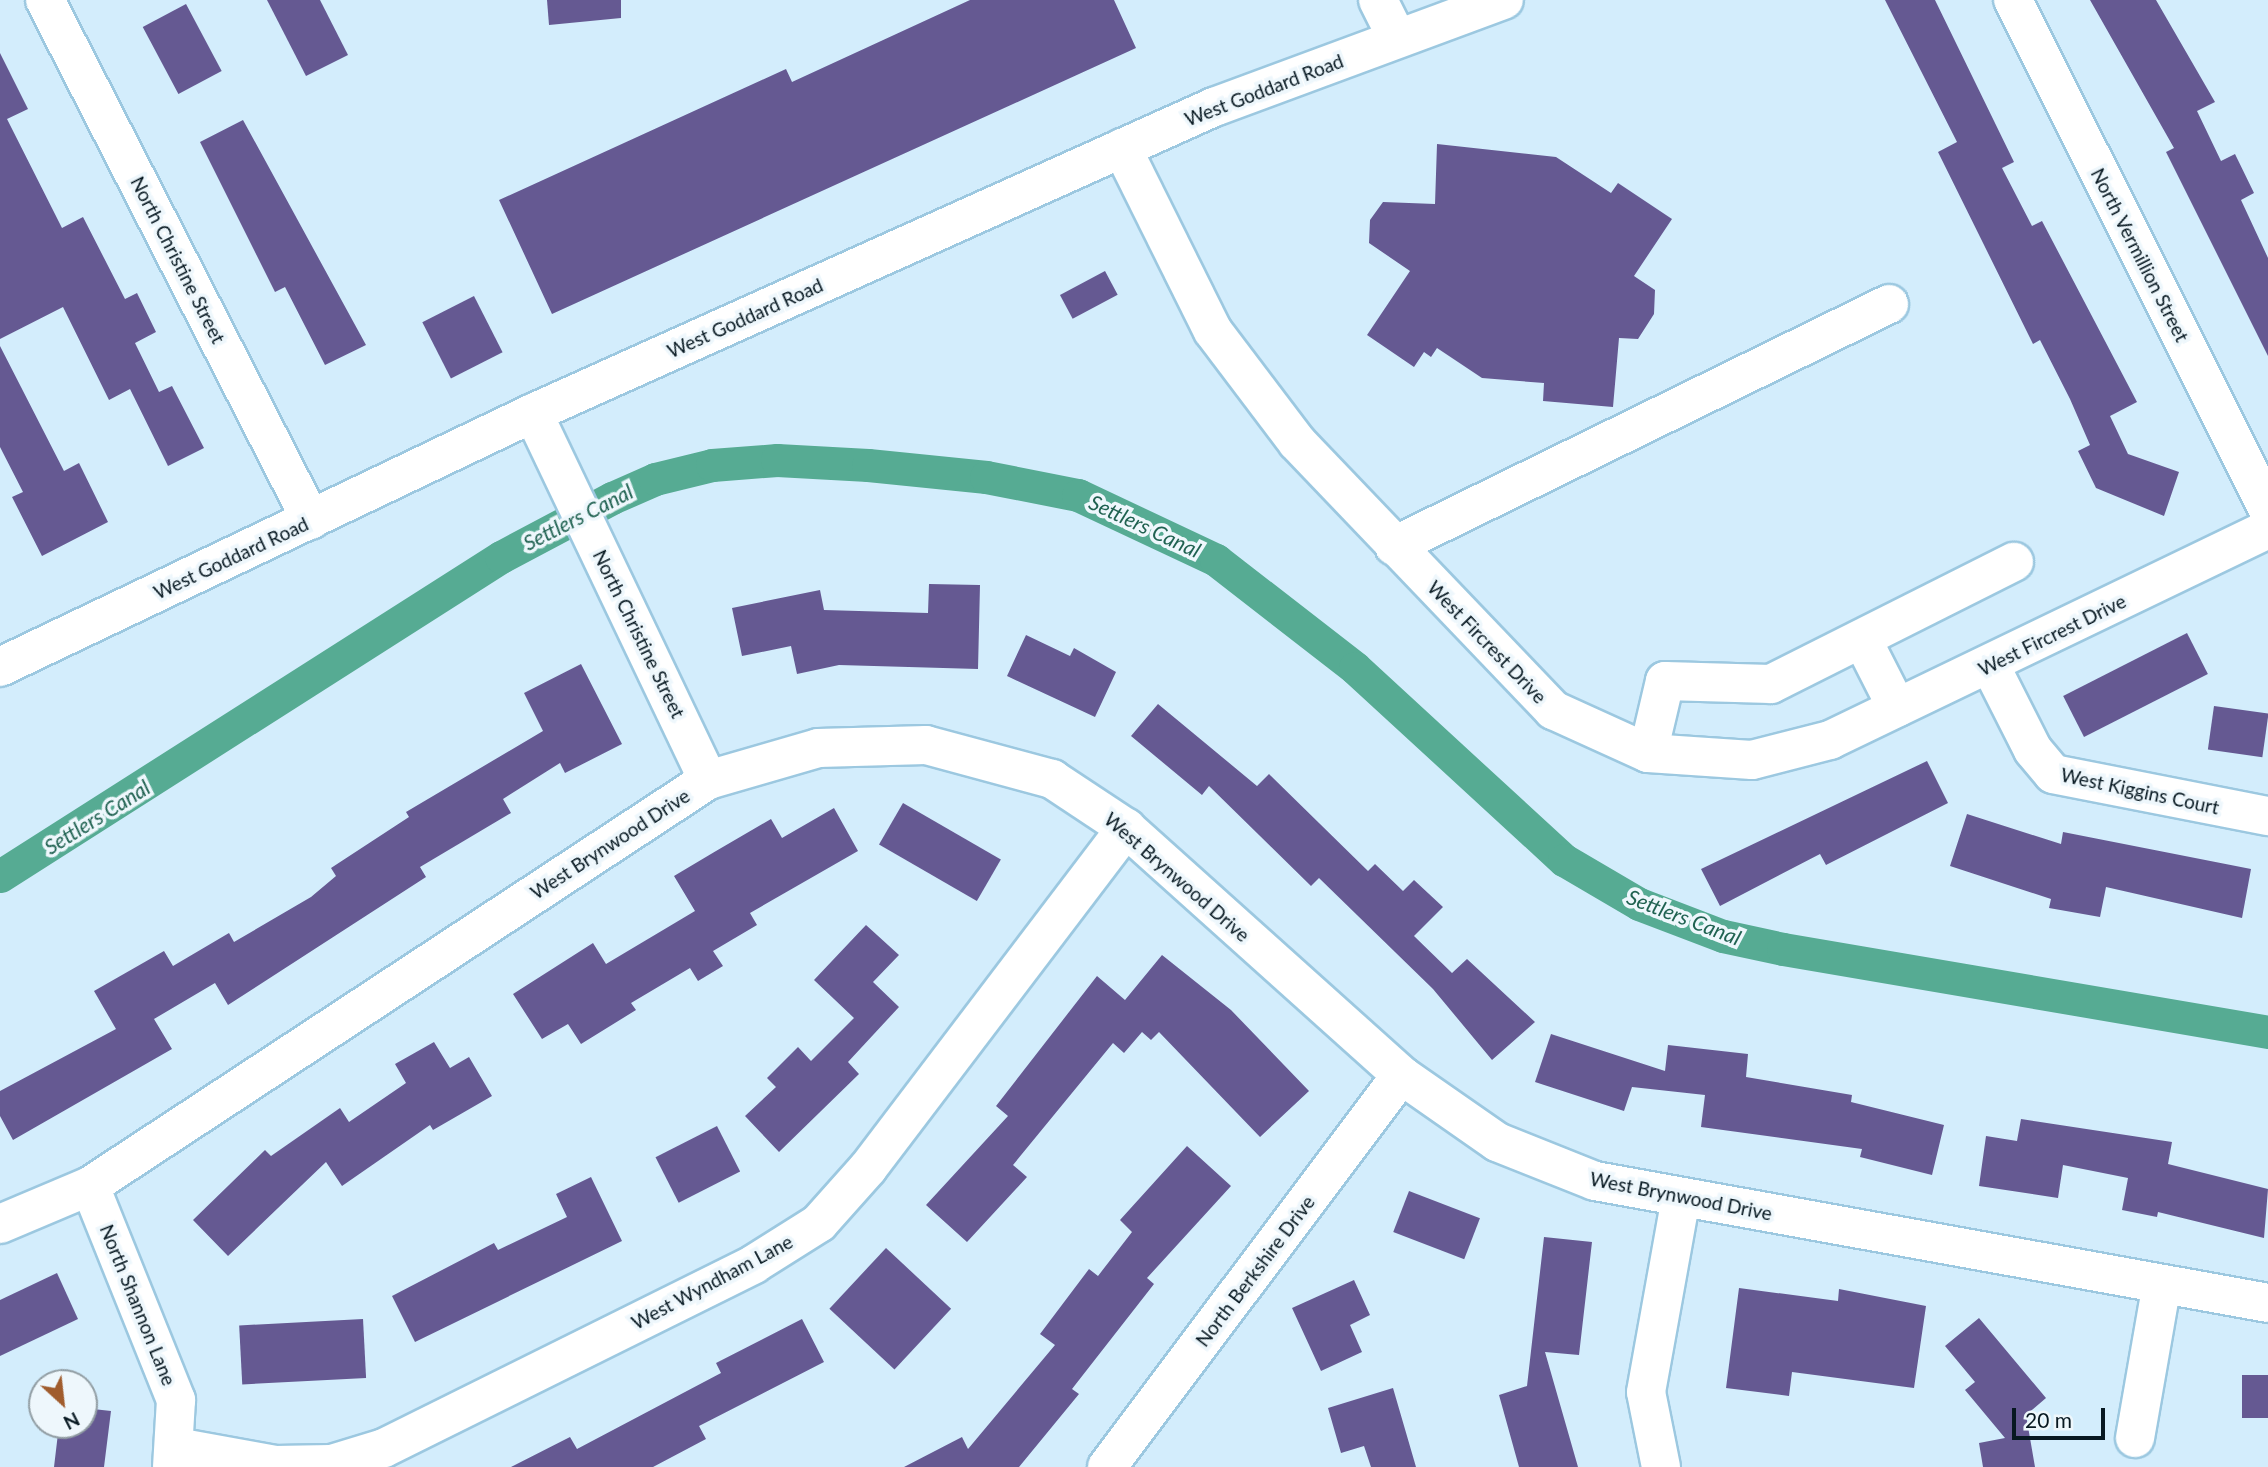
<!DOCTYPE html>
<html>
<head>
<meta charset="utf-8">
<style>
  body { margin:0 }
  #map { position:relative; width:2268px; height:1467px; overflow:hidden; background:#d3edfc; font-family:Lato,sans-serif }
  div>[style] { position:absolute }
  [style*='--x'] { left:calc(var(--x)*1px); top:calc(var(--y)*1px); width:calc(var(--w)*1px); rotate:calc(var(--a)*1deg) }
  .canal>* { height:33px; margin:-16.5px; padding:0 16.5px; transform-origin:16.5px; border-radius:16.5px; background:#56ab93 }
  .building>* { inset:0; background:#655992; transform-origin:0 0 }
  .roads { filter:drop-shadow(2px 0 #9cc8e0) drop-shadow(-2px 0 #9cc8e0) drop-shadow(0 2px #9cc8e0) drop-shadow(0 -2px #9cc8e0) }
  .minor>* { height:38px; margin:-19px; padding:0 19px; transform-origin:19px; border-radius:19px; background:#fff }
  span { translate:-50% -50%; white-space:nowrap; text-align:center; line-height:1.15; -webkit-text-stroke:7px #eef7fc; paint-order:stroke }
  .street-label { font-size:19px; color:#071821 }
  .water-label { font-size:21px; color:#206251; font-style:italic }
  .north { position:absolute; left:28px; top:1369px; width:70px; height:70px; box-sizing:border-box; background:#eef7fc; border:2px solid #929ea4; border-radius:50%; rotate:153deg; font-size:19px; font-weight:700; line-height:28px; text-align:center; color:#071821 }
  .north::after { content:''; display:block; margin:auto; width:24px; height:32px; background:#a05c2d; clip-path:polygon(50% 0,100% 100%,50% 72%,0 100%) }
  .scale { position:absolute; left:2012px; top:1408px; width:93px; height:32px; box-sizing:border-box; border:4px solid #071821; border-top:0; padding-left:9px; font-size:21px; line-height:24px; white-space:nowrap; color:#071821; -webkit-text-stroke:5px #eef7fc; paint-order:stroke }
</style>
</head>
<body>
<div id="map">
  <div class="canal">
    <div style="--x:0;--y:876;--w:594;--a:-32.49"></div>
    <div style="--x:501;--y:557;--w:126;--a:-28"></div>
    <div style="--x:612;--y:498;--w:47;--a:-23.8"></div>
    <div style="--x:655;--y:479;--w:59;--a:-13.8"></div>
    <div style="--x:712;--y:465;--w:65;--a:-4.4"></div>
    <div style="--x:777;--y:460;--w:91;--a:3.1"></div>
    <div style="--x:868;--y:465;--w:119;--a:5.8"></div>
    <div style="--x:986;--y:477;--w:94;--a:11.1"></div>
    <div style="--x:1078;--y:495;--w:153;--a:25.2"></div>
    <div style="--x:1216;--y:560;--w:176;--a:37.8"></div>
    <div style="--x:1355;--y:668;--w:284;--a:42.6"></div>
    <div style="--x:1564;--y:860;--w:87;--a:30.4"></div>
    <div style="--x:1639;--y:904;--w:90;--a:20.9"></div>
    <div style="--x:1723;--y:936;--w:61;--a:12.2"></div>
    <div style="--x:1783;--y:949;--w:492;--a:9.7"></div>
  </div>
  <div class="building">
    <div style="clip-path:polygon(267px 0,320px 0,348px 55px,306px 76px)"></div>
    <div style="clip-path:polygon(547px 0,621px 0,621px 18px,549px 25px)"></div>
    <div style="clip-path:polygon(970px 0,1114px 0,1136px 48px,552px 314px,499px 200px,786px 69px,792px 82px)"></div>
    <div style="clip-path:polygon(1885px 0,1935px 0,2014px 162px,2002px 168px,2032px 226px,2042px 221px,2137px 402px,2110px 416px,2128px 454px,2179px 472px,2164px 516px,2096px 488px,2078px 451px,2090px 445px,2070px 399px,2040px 340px,2033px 344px,1938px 152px,1957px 142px)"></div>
    <div style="clip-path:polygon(2090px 0,2156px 0,2215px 102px,2197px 111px,2221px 161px,2235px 154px,2254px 193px,2241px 200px,2268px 258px,2268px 356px,2166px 152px,2174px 148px)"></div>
    <div style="left:186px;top:4px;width:76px;height:49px;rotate:62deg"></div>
    <div style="clip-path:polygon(0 53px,28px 109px,7px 119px,62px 228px,83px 217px,125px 299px,137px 293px,156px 332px,135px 343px,159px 392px,172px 386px,204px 448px,168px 466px,130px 389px,109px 400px,63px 307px,0 339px)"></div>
    <div style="clip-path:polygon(243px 120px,366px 345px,325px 365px,285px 287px,275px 292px,200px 142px)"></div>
    <div style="clip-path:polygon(1437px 144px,1556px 157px,1611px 193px,1618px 183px,1672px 219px,1634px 276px,1655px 290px,1654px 314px,1638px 339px,1619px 338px,1613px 407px,1543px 401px,1544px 383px,1482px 378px,1437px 348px,1431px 357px,1424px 352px,1414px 367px,1367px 335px,1410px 271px,1369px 243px,1370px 220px,1383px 202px,1435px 204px)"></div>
    <div style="left:1105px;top:271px;width:27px;height:51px;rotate:62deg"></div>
    <div style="left:474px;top:296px;width:63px;height:58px;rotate:63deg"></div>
    <div style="clip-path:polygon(0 346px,64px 471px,79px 463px,108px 522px,42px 556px,12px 497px,23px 492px,0 447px)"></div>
    <div style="clip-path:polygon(929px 584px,980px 585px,978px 669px,839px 665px,797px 674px,791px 646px,742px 656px,732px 608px,820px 590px,824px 610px,928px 613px)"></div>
    <div style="left:2187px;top:633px;width:46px;height:139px;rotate:63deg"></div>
    <div style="clip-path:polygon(1026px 635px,1070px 656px,1074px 648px,1116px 672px,1095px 717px,1007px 676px)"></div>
    <div style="clip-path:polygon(581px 664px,622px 744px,565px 773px,560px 763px,503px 799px,511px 813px,420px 867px,426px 877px,228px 1005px,215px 983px,154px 1019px,172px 1049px,13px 1140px,0 1116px,0 1091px,116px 1029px,94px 991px,164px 951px,173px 966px,229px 933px,234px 942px,311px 897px,336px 876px,331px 868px,409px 817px,406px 812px,543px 731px,524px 693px)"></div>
    <div style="clip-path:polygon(1158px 704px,1257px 786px,1269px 774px,1368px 871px,1375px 864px,1403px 891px,1414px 880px,1443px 907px,1414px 936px,1452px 973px,1467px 959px,1535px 1022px,1492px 1060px,1433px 989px,1319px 878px,1311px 886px,1209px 786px,1202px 795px,1131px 736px)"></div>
    <div style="left:2214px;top:706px;width:55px;height:44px;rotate:8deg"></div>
    <div style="clip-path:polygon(1927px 761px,1948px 803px,1826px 865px,1820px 854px,1720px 906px,1701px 869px)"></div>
    <div style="left:903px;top:803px;width:113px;height:48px;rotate:30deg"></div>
    <div style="clip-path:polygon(834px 808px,858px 851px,750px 913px,757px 925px,713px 951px,723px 966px,698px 981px,690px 968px,631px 1003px,636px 1010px,581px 1044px,568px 1024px,542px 1039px,513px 994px,593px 943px,606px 964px,695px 911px,674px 876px,716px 851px,771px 819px,782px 838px)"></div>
    <div style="clip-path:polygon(1967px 814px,2061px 844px,2063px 832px,2251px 869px,2242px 918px,2106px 887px,2100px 917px,2049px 908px,2051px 899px,1950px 866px)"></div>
    <div style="clip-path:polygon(866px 925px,899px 955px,873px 982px,899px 1007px,848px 1062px,859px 1074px,779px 1152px,745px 1116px,776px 1087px,767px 1078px,798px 1047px,811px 1061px,854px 1018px,814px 980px)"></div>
    <div style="clip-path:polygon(1162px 955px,1231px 1010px,1309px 1091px,1260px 1137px,1159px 1032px,1151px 1040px,1142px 1032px,1124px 1053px,1113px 1043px,1013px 1165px,1027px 1177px,967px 1242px,926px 1205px,1008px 1116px,996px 1106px,1097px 976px,1125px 1000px)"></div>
    <div style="clip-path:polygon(1551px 1034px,1665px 1071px,1668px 1045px,1748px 1054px,1746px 1077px,1852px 1095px,1851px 1102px,1944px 1125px,1932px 1175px,1860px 1157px,1862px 1149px,1701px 1127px,1705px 1095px,1632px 1087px,1624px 1111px,1535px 1082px)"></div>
    <div style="clip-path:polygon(434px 1042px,450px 1068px,469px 1057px,492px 1096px,433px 1130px,430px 1125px,342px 1186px,326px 1162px,228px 1256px,193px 1220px,265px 1150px,271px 1156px,340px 1108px,349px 1122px,406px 1083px,395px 1064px)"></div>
    <div style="clip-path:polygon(2021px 1119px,2172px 1142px,2168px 1164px,2268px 1189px,2264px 1238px,2158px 1212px,2157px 1217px,2122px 1210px,2128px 1178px,2063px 1165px,2058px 1198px,1979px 1186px,1986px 1136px,2017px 1141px)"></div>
    <div style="left:717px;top:1126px;width:51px;height:69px;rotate:63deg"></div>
    <div style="clip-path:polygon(1187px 1146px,1231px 1186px,1147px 1278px,1154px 1284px,1072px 1389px,1079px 1394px,1019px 1467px,904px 1467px,962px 1437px,968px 1449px,1055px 1345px,1040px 1334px,1089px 1269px,1098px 1276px,1132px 1232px,1120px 1220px)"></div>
    <div style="clip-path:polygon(591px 1177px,622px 1241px,415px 1342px,392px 1296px,494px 1243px,498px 1250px,567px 1217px,556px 1194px)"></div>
    <div style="left:1409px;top:1191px;width:76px;height:44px;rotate:21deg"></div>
    <div style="clip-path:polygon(1544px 1237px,1592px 1242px,1579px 1355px,1545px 1352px,1578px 1467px,1519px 1467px,1499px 1395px,1527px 1386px)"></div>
    <div style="left:886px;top:1248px;width:89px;height:83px;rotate:43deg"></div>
    <div style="clip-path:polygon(57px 1273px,78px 1319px,0 1356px,0 1300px)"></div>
    <div style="clip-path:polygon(1354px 1280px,1370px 1315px,1350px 1325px,1362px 1352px,1321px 1371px,1292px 1308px)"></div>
    <div style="clip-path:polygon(1739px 1288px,1838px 1301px,1839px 1289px,1926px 1306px,1914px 1388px,1792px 1372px,1789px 1396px,1726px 1388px)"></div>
    <div style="clip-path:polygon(1979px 1318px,2046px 1398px,2026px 1415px,2035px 1467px,1983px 1467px,1979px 1443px,2005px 1438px,1965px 1390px,1975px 1382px,1945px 1346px)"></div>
    <div style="left:363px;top:1319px;width:59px;height:124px;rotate:87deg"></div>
    <div style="clip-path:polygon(802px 1319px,824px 1362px,699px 1426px,706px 1439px,653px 1467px,511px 1467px,570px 1437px,577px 1449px,721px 1373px,716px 1363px)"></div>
    <div style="left:2242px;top:1375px;width:26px;height:43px"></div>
    <div style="clip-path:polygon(1393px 1388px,1416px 1467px,1371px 1467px,1364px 1446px,1341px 1453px,1328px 1408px)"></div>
    <div style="clip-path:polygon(84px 1408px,111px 1411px,104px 1467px,54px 1467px,59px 1425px,84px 1425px)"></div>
  </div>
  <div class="roads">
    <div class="minor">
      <div style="--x:45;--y:0;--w:584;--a:62.91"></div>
      <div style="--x:1378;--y:0;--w:42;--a:63.4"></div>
      <div style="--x:2013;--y:0;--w:570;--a:63.43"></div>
      <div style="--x:1122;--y:148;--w:204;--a:63.6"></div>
      <div style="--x:1213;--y:331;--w:139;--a:52.9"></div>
      <div style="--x:1297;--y:442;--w:371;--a:46.3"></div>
      <div style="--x:1553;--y:710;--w:104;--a:24.4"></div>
      <div style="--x:1648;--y:753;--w:104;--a:3.9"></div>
      <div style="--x:1752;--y:760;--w:81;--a:-14.4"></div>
      <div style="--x:1830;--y:740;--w:486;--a:-25.7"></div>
      <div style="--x:533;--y:413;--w:407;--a:64.5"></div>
      <div style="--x:1394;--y:546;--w:551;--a:-26.05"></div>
      <div style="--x:1862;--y:639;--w:77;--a:63.1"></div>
      <div style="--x:1990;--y:665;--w:95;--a:63.2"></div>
      <div style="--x:2033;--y:750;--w:31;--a:50"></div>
      <div style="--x:2053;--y:774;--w:219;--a:11.1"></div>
      <div style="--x:0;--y:667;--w:590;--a:-25.48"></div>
      <div style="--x:533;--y:413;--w:747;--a:-24.2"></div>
      <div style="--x:1214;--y:107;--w:309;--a:-20.3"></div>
      <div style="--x:1648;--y:753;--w:74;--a:-76.7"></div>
      <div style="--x:1665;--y:681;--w:106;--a:1.6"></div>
      <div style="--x:1771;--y:684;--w:272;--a:-26.7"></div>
      <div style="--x:90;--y:1186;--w:231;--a:68.1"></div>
      <div style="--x:176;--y:1400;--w:67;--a:93.4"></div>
      <div style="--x:0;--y:1224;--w:98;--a:-22.9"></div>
      <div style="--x:90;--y:1186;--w:739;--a:-33.3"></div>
      <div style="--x:708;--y:780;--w:115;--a:-16.2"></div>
      <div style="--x:818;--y:748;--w:108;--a:-1.6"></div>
      <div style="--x:926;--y:745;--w:131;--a:15.1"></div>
      <div style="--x:1052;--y:779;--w:89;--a:33.5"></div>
      <div style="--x:1126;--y:828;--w:370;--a:41.9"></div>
      <div style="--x:1401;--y:1075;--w:117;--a:34.9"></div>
      <div style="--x:1497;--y:1142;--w:105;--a:21.7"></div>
      <div style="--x:1595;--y:1181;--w:684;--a:10.27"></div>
      <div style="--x:2135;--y:1438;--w:156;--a:-80.1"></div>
      <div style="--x:176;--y:1447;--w:101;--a:10.3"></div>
      <div style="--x:275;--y:1465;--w:57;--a:-1"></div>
      <div style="--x:332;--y:1464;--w:54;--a:-17.1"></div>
      <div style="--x:384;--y:1448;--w:413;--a:-26.4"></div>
      <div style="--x:754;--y:1264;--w:77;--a:-32.2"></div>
      <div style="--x:819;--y:1223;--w:74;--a:-48.3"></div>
      <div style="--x:868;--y:1168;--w:427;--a:-52.8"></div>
      <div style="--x:1107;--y:1467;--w:490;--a:-53.1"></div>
      <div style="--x:1661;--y:1467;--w:76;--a:-101.3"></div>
      <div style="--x:1646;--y:1392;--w:198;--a:-79.8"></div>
    </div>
  </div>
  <div class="street-label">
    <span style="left:1264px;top:90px;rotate:-21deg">West Goddard Road</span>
    <span style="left:2140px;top:255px;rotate:63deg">North Vermillion Street</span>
    <span style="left:178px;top:260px;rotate:63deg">North Christine Street</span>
    <span style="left:745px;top:318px;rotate:-24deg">West Goddard Road</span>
    <span style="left:231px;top:558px;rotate:-25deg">West Goddard Road</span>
    <span style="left:639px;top:634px;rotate:64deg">North Christine Street</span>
    <span style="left:2052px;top:635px;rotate:-26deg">West Fircrest Drive</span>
    <span style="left:1487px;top:642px;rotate:46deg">West Fircrest Drive</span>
    <span style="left:2140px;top:791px;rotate:12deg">West Kiggins Court</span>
    <span style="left:610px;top:844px;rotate:-33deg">West Brynwood Drive</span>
    <span style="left:1177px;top:877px;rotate:41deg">West Brynwood Drive</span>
    <span style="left:1681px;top:1196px;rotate:11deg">West Brynwood Drive</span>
    <span style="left:1255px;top:1271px;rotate:-53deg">North Berkshire Drive</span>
    <span style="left:712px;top:1282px;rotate:-28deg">West Wyndham Lane</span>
    <span style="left:138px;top:1305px;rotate:68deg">North Shannon Lane</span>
  </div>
  <div class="water-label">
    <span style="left:578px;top:517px;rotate:-27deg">Settlers Canal</span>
    <span style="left:1145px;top:526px;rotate:25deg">Settlers Canal</span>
    <span style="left:97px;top:817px;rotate:-32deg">Settlers Canal</span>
    <span style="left:1684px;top:917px;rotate:21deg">Settlers Canal</span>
  </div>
  <div class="north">N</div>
  <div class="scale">20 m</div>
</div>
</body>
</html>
